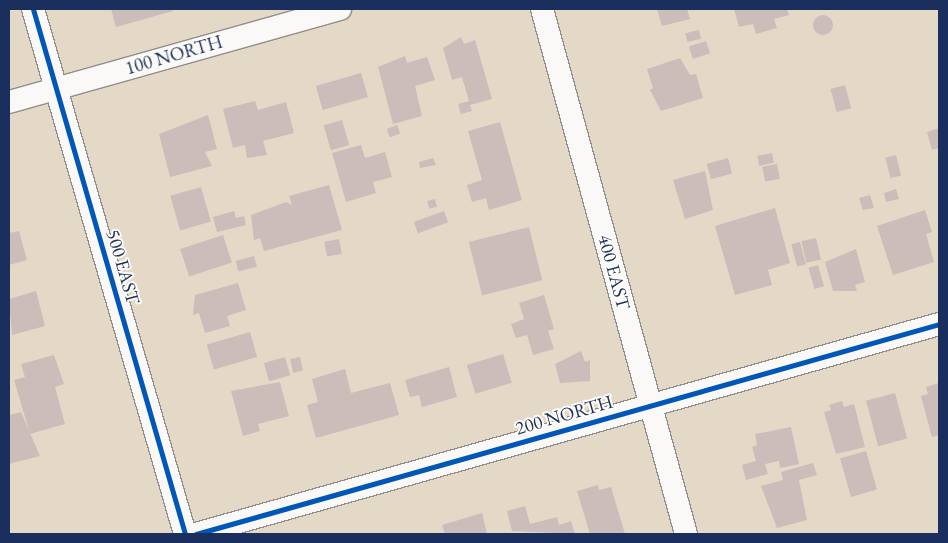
<!DOCTYPE html>
<html>
<head>
<meta charset="utf-8">
<style>
  body { margin:0 }
  #map { position:relative; width:948px; height:543px; overflow:hidden; background:#e4d9c7; font-family:"EB Garamond",serif }
  div>[style] { position:absolute }
  [style*='--x'] { left:calc(var(--x)*1px); top:calc(var(--y)*1px); width:calc(var(--w)*1px); rotate:calc(var(--a)*1deg) }
  .building>* { inset:0; background:#ccbcba; transform-origin:0 0 }
  .round { border-radius:50% }
  .roads { filter:drop-shadow(1px 0 #908e8c) drop-shadow(-1px 0 #908e8c) drop-shadow(0 1px #908e8c) drop-shadow(0 -1px #908e8c) }
  .minor>* { height:22px; margin:-11px; padding:0 11px; transform-origin:11px; border-radius:11px; background:#fbf9f7 }
  .cycleway>* { height:5px; margin:-2.5px; padding:0 2.5px; transform-origin:2.5px; border-radius:2.5px; background:#0057b8 }
  span { translate:-50% -50%; white-space:nowrap; text-align:center; line-height:1.15; -webkit-text-stroke:4px #fdfcf7; paint-order:stroke }
  .street-label { font-size:19px; color:#1b2f5e }
  .frame { position:absolute; inset:0; border:10px solid #1b2f5e; pointer-events:none }
</style>
</head>
<body>
<div id="map">
  <div class="building">
    <div style="clip-path:polygon(111px 9px,172px 9px,173px 11px,116px 27px)"></div>
    <div style="clip-path:polygon(657px 9px,687px 9px,690px 19px,662px 26px)"></div>
    <div style="clip-path:polygon(734px 9px,787px 9px,789px 15px,774px 19px,777px 28px,756px 34px,753px 24px,739px 27px)"></div>
    <div class="round" style="left:813px;top:15px;width:20px;height:20px"></div>
    <div style="left:699px;top:30px;width:9px;height:14px;rotate:77deg"></div>
    <div style="clip-path:polygon(461px 37px,464px 44px,475px 40px,492px 99px,470px 105px,472px 111px,461px 114px,458px 104px,469px 101px,462px 77px,452px 80px,443px 48px)"></div>
    <div style="left:706px;top:41px;width:13px;height:18px;rotate:72deg"></div>
    <div style="clip-path:polygon(405px 56px,407px 63px,427px 57px,435px 80px,415px 86px,422px 116px,393px 124px,378px 67px)"></div>
    <div style="clip-path:polygon(680px 58px,690px 75px,696px 74px,703px 98px,661px 111px,650px 90px,653px 88px,647px 69px)"></div>
    <div style="left:361px;top:73px;width:25px;height:47px;rotate:74deg"></div>
    <div style="left:845px;top:85px;width:24px;height:15px;rotate:75deg"></div>
    <div style="clip-path:polygon(255px 101px,258px 110px,286px 102px,294px 133px,263px 141px,267px 155px,247px 158px,245px 145px,233px 148px,223px 109px)"></div>
    <div style="clip-path:polygon(208px 115px,217px 149px,205px 152px,212px 166px,170px 177px,159px 134px)"></div>
    <div style="left:342px;top:120px;width:26px;height:19px;rotate:74deg"></div>
    <div style="clip-path:polygon(500px 122px,522px 200px,489px 210px,486px 198px,472px 202px,467px 185px,482px 180px,468px 131px)"></div>
    <div style="left:397px;top:125px;width:9px;height:11px;rotate:69deg"></div>
    <div style="clip-path:polygon(939px 128px,939px 148px,932px 150px,927px 132px)"></div>
    <div style="clip-path:polygon(361px 145px,365px 158px,385px 152px,392px 177px,373px 182px,376px 193px,346px 202px,332px 153px)"></div>
    <div style="left:772px;top:153px;width:10px;height:15px;rotate:79deg"></div>
    <div style="left:896px;top:155px;width:21px;height:11px;rotate:76deg"></div>
    <div style="clip-path:polygon(433px 158px,436px 165px,420px 168px,419px 162px)"></div>
    <div style="left:728px;top:158px;width:16px;height:22px;rotate:75deg"></div>
    <div style="left:777px;top:164px;width:15px;height:15px;rotate:79deg"></div>
    <div style="clip-path:polygon(705px 171px,713px 210px,685px 219px,673px 180px)"></div>
    <div style="clip-path:polygon(329px 185px,342px 230px,264px 251px,260px 238px,254px 240px,251px 215px,286px 202px,292px 205px,289px 196px)"></div>
    <div style="left:201px;top:187px;width:36px;height:32px;rotate:74deg"></div>
    <div style="clip-path:polygon(896px 189px,899px 199px,886px 202px,884px 193px)"></div>
    <div style="clip-path:polygon(870px 195px,874px 208px,863px 210px,859px 198px)"></div>
    <div style="left:435px;top:199px;width:8px;height:8px;rotate:76deg"></div>
    <div style="clip-path:polygon(775px 208px,790px 263px,768px 270px,772px 285px,735px 295px,715px 226px)"></div>
    <div style="clip-path:polygon(925px 210px,932px 232px,926px 234px,934px 262px,893px 275px,877px 226px)"></div>
    <div style="clip-path:polygon(234px 211px,236px 218px,244px 216px,246px 225px,217px 232px,213px 217px)"></div>
    <div style="left:444px;top:211px;width:12px;height:32px;rotate:70deg"></div>
    <div style="left:529px;top:227px;width:55px;height:62px;rotate:76deg"></div>
    <div style="clip-path:polygon(19px 231px,27px 260px,9px 265px,9px 233px)"></div>
    <div style="left:223px;top:235px;width:29px;height:45px;rotate:72deg"></div>
    <div style="left:816px;top:238px;width:22px;height:15px;rotate:77deg"></div>
    <div style="left:339px;top:239px;width:15px;height:15px;rotate:79deg"></div>
    <div style="left:800px;top:242px;width:23px;height:9px;rotate:75deg"></div>
    <div style="clip-path:polygon(856px 249px,865px 282px,855px 285px,857px 291px,833px 291px,825px 262px)"></div>
    <div style="left:254px;top:256px;width:11px;height:19px;rotate:75deg"></div>
    <div style="left:818px;top:265px;width:22px;height:10px;rotate:74deg"></div>
    <div style="clip-path:polygon(238px 283px,246px 310px,227px 316px,230px 326px,205px 333px,199px 313px,193px 315px,195px 295px)"></div>
    <div style="clip-path:polygon(36px 291px,45px 326px,12px 335px,9px 299px)"></div>
    <div style="clip-path:polygon(544px 295px,554px 329px,548px 331px,554px 349px,533px 355px,527px 335px,516px 338px,511px 324px,524px 319px,519px 303px)"></div>
    <div style="left:250px;top:332px;width:26px;height:45px;rotate:74deg"></div>
    <div style="clip-path:polygon(581px 351px,585px 362px,590px 360px,590px 381px,560px 383px,555px 364px)"></div>
    <div style="left:503px;top:354px;width:30px;height:38px;rotate:73deg"></div>
    <div style="clip-path:polygon(54px 355px,64px 384px,55px 387px,65px 424px,30px 434px,14px 380px,25px 377px,21px 364px)"></div>
    <div style="left:285px;top:357px;width:19px;height:22px;rotate:74deg"></div>
    <div style="left:300px;top:357px;width:14px;height:10px;rotate:78deg"></div>
    <div style="clip-path:polygon(449px 367px,457px 397px,422px 407px,419px 395px,410px 397px,405px 380px)"></div>
    <div style="clip-path:polygon(345px 369px,351px 393px,390px 383px,399px 415px,316px 438px,307px 405px,318px 402px,312px 379px)"></div>
    <div style="clip-path:polygon(280px 382px,289px 416px,258px 424px,260px 431px,243px 436px,231px 391px)"></div>
    <div style="clip-path:polygon(939px 383px,939px 435px,932px 437px,921px 396px,928px 394px,926px 387px)"></div>
    <div style="left:895px;top:393px;width:47px;height:30px;rotate:75deg"></div>
    <div style="clip-path:polygon(842px 401px,844px 407px,854px 404px,865px 447px,836px 454px,824px 412px,831px 410px,829px 405px)"></div>
    <div style="clip-path:polygon(21px 412px,40px 456px,9px 464px,9px 415px)"></div>
    <div style="clip-path:polygon(791px 427px,799px 464px,780px 468px,779px 461px,765px 464px,768px 474px,746px 480px,742px 465px,756px 461px,752px 447px,757px 445px,755px 434px)"></div>
    <div style="left:866px;top:451px;width:40px;height:27px;rotate:74deg"></div>
    <div style="clip-path:polygon(813px 463px,817px 475px,799px 480px,807px 520px,777px 528px,761px 486px,783px 480px,781px 472px)"></div>
    <div style="clip-path:polygon(598px 485px,599px 490px,611px 487px,625px 534px,590px 534px,577px 491px)"></div>
    <div style="clip-path:polygon(525px 506px,530px 524px,557px 517px,559px 525px,571px 521px,575px 534px,512px 531px,507px 511px)"></div>
    <div style="clip-path:polygon(482px 513px,487px 534px,445px 534px,442px 525px)"></div>
  </div>
  <div class="roads">
    <div class="minor">
      <div style="--x:33;--y:9;--w:547;--a:73.85"></div>
      <div style="--x:542;--y:9;--w:544;--a:74.66"></div>
      <div style="--x:9;--y:102;--w:344;--a:-15.7"></div>
      <div style="--x:196;--y:534;--w:772;--a:-15.78"></div>
    </div>
  </div>
  <div class="cycleway">
    <div style="--x:33;--y:9;--w:547;--a:73.85"></div>
    <div style="--x:196;--y:534;--w:772;--a:-15.78"></div>
  </div>
  <div class="street-label">
    <span style="left:174px;top:55px;rotate:-16deg">100 NORTH</span>
    <span style="left:123px;top:267px;rotate:74deg">500 EAST</span>
    <span style="left:614px;top:272px;rotate:75deg">400 EAST</span>
    <span style="left:564px;top:415px;rotate:-16deg">200 NORTH</span>
  </div>
  <div class="frame"></div>
</div>
</body>
</html>
